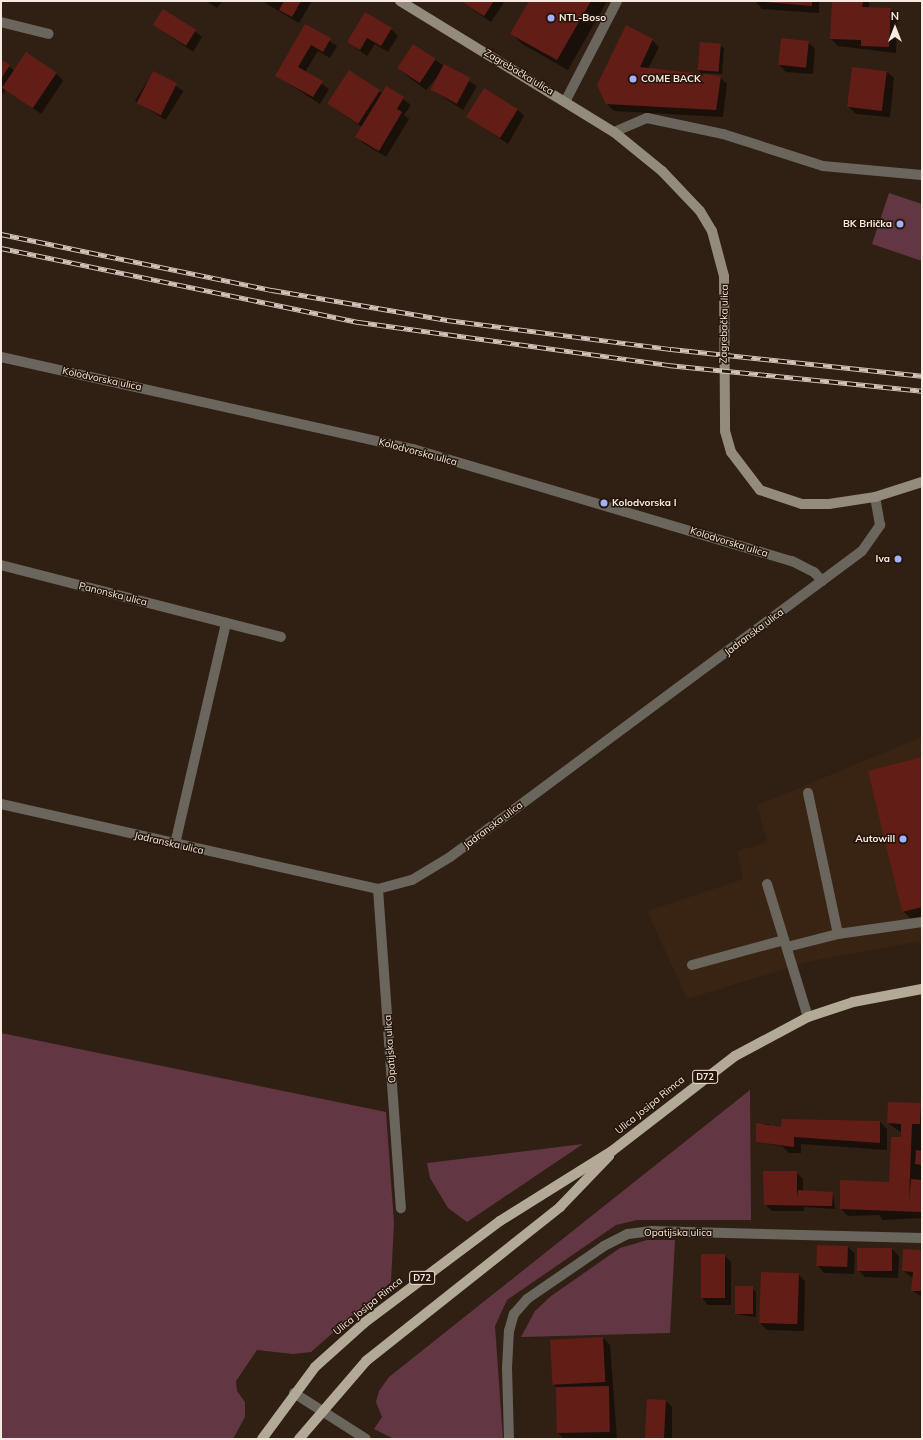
<!DOCTYPE html>
<html>
<head>
<meta charset="utf-8">
<style>
  body { margin:0 }
  #map { position:relative; width:923px; height:1440px; overflow:hidden; background:#301f13; font-family:Mulish,sans-serif }
  div>[style] { position:absolute }
  [style*='--x'] { left:calc(var(--x)*1px); top:calc(var(--y)*1px); width:calc(var(--w)*1px); rotate:calc(var(--a)*1deg) }
  .built>* { inset:0; background:#392312 }
  .green>* { inset:0; background:#633644 }
  .shadow>* { inset:0; background:#0007; transform-origin:0 0 }
  .building>* { inset:0; background:#631d17; transform-origin:0 0 }
  .lane>* { height:10px; margin:-5px; padding:0 5px; transform-origin:5px; border-radius:5px; background:#6a665d }
  .street>* { height:10px; margin:-5px; padding:0 5px; transform-origin:5px; border-radius:5px; background:#6a665d }
  .secondary>* { height:10px; margin:-5px; padding:0 5px; transform-origin:5px; border-radius:5px; background:#938c7d }
  .primary>* { height:10px; margin:-5px; padding:0 5px; transform-origin:5px; border-radius:5px; background:#b2a996 }
  .rail>* { height:4.5px; margin-top:-2.25px; transform-origin:0; background:repeating-linear-gradient(90deg,#26160a 0 9px,#d0c3ba 0 18px); box-sizing:border-box; border-block:1px solid #d0c3ba }
  .dots>* { width:11px; height:11px; translate:-50% -50%; box-sizing:border-box; border:2px solid #26160a; border-radius:50% }
  span { translate:-50% -50%; white-space:nowrap; text-align:center; line-height:1.15; -webkit-text-stroke:3px #26160a; paint-order:stroke }
  .shield-label span { padding:1px 3px; background:#26160a; border:1px solid; border-radius:3px; -webkit-text-stroke-width:0 }
  .shield-label { font-size:9px; color:#f5e9e1; font-weight:700 }
  .poi-label { font-size:10px; color:#f5e9e1; font-weight:700 }
  .left { translate:0 -50%; text-align:left }
  .right { translate:-100% -50%; text-align:right }
  .street-label { font-size:10px; color:#f5e9e1 }
  .frame { position:absolute; inset:0; border:2px solid #f5e9e1; pointer-events:none }
  .north { position:absolute; left:875px; top:8px; width:40px; height:40px; -webkit-text-stroke:3px #26160a; paint-order:stroke; rotate:0deg; font-size:11px; font-weight:700; line-height:16px; text-align:center; color:#f5e9e1 }
  .north::after { content:''; display:block; margin:auto; width:14px; height:18px; background:#f5e9e1; clip-path:polygon(50% 0,100% 100%,50% 72%,0 100%) }
</style>
</head>
<body>
<div id="map">
  <div class="built">
    <div style="clip-path:polygon(922px 737px,922px 941px,812px 961px,687px 999px,647px 911px,743px 879px,737px 851px,767px 842px,757px 805px)"></div>
  </div>
  <div class="green">
    <div style="clip-path:polygon(889px 193px,922px 204px,922px 261px,872px 244px)"></div>
    <div style="clip-path:polygon(1px 1033px,386px 1112px,394px 1223px,391px 1282px,311px 1352px,293px 1354px,257px 1350px,236px 1381px,237px 1391px,245px 1402px,245px 1417px,233px 1439px,1px 1439px)"></div>
    <div style="clip-path:polygon(750px 1090px,751px 1220px,637px 1220px,616px 1225px,507px 1300px,495px 1326px,503px 1439px,394px 1439px,374px 1429px,382px 1417px,376px 1402px,379px 1391px,389px 1377px)"></div>
    <div style="clip-path:polygon(583px 1144px,467px 1222px,448px 1208px,430px 1178px,427px 1163px)"></div>
    <div style="clip-path:polygon(647px 1240px,675px 1240px,670px 1333px,521px 1337px,535px 1311px,551px 1296px,620px 1248px)"></div>
  </div>
  <div class="shadow">
    <div style="clip-path:polygon(206px 1px,222px 1px,217px 8px)"></div>
    <div style="clip-path:polygon(262px 1px,312px 1px,299px 23px)"></div>
    <div style="clip-path:polygon(460px 1px,505px 1px,491px 22px)"></div>
    <div style="clip-path:polygon(530px 1px,607px 1px,568px 70px,522px 44px,512px 34px)"></div>
    <div style="clip-path:polygon(755px 1px,819px 1px,819px 13px,762px 9px)"></div>
    <div style="clip-path:polygon(833px 1px,869px 1px,869px 9px,890px 9px,897px 16px,896px 53px,838px 46px,831px 39px)"></div>
    <div style="left:895px;top:1px;width:27px;height:1px"></div>
    <div style="clip-path:polygon(154px 25px,195px 31px,202px 37px,193px 52px)"></div>
    <div style="clip-path:polygon(305px 25px,337px 46px,330px 58px,318px 51px,305px 72px,329px 89px,320px 104px,277px 76px)"></div>
    <div style="clip-path:polygon(391px 29px,398px 36px,388px 52px,375px 44px,367px 56px,348px 42px)"></div>
    <div style="clip-path:polygon(652px 40px,659px 47px,648px 69px,720px 77px,727px 84px,723px 117px,614px 111px,607px 104px)"></div>
    <div style="clip-path:polygon(808px 42px,815px 49px,813px 74px,786px 72px,779px 65px)"></div>
    <div style="clip-path:polygon(720px 45px,724px 48px,722px 74px,701px 73px,698px 69px)"></div>
    <div style="clip-path:polygon(435px 60px,477px 86px,463px 110px,431px 89px,439px 75px,426px 90px,397px 68px)"></div>
    <div style="clip-path:polygon(1px 61px,15px 71px,57px 74px,63px 81px,41px 114px,6px 89px,1px 97px)"></div>
    <div style="clip-path:polygon(853px 68px,887px 72px,894px 78px,890px 117px,856px 114px,849px 107px)"></div>
    <div style="left:153px;top:72px;width:36px;height:34px;rotate:32deg"></div>
    <div style="clip-path:polygon(350px 72px,382px 93px,386px 87px,411px 105px,404px 115px,409px 119px,386px 157px,363px 143px,356px 136px,362px 127px,329px 104px)"></div>
    <div style="clip-path:polygon(517px 109px,524px 116px,508px 144px,468px 117px)"></div>
    <div style="clip-path:polygon(922px 758px,922px 923px,917px 925px,903px 911px)"></div>
    <div style="clip-path:polygon(921px 1104px,922px 1218px,883px 1220px,879px 1215px,848px 1216px,841px 1209px,890px 1183px,902px 1133px,888px 1123px)"></div>
    <div style="clip-path:polygon(880px 1122px,887px 1129px,887px 1150px,801px 1144px,801px 1153px,789px 1153px,782px 1146px,757px 1142px,757px 1124px,769px 1124px,772px 1128px)"></div>
    <div style="clip-path:polygon(796px 1172px,803px 1179px,803px 1191px,833px 1193px,835px 1209px,804px 1207px,804px 1211px,772px 1211px,765px 1204px)"></div>
    <div style="clip-path:polygon(848px 1247px,855px 1254px,854px 1274px,824px 1273px,818px 1266px)"></div>
    <div style="clip-path:polygon(892px 1249px,899px 1256px,898px 1278px,865px 1277px,858px 1270px)"></div>
    <div style="clip-path:polygon(922px 1251px,922px 1297px,912px 1290px,913px 1278px,903px 1271px)"></div>
    <div style="clip-path:polygon(724px 1255px,731px 1262px,731px 1305px,708px 1305px,702px 1298px)"></div>
    <div style="clip-path:polygon(798px 1274px,805px 1281px,804px 1331px,767px 1330px,760px 1323px)"></div>
    <div style="clip-path:polygon(736px 1287px,756px 1291px,756px 1317px,735px 1314px)"></div>
    <div style="clip-path:polygon(603px 1338px,610px 1345px,617px 1439px,564px 1439px,558px 1433px,557px 1388px,552px 1383px)"></div>
    <div style="clip-path:polygon(665px 1400px,672px 1407px,672px 1439px,648px 1439px)"></div>
  </div>
  <div class="building">
    <div style="clip-path:polygon(284px 1px,301px 1px,292px 17px,279px 10px)"></div>
    <div style="clip-path:polygon(460px 1px,494px 1px,484px 16px)"></div>
    <div style="clip-path:polygon(529px 1px,591px 1px,557px 60px,510px 34px)"></div>
    <div style="clip-path:polygon(754px 1px,812px 1px,812px 6px)"></div>
    <div style="clip-path:polygon(832px 1px,863px 1px,862px 7px,891px 8px,889px 47px,861px 46px,861px 40px,830px 39px)"></div>
    <div style="left:163px;top:9px;width:39px;height:19px;rotate:32deg"></div>
    <div style="clip-path:polygon(365px 12px,392px 28px,381px 46px,367px 38px,360px 50px,347px 42px)"></div>
    <div style="clip-path:polygon(305px 24px,331px 38px,323px 52px,311px 45px,298px 67px,323px 81px,313px 97px,275px 76px)"></div>
    <div style="clip-path:polygon(626px 25px,653px 39px,640px 67px,721px 76px,716px 110px,606px 104px,597px 85px)"></div>
    <div style="left:781px;top:38px;width:28px;height:27px;rotate:6deg"></div>
    <div style="left:700px;top:42px;width:21px;height:28px;rotate:5deg"></div>
    <div style="left:413px;top:44px;width:27px;height:29px;rotate:33deg"></div>
    <div style="left:26px;top:52px;width:37px;height:43px;rotate:34deg"></div>
    <div style="clip-path:polygon(1px 59px,10px 65px,1px 79px)"></div>
    <div style="left:444px;top:64px;width:30px;height:29px;rotate:28deg"></div>
    <div style="left:852px;top:67px;width:35px;height:40px;rotate:7deg"></div>
    <div style="left:349px;top:70px;width:37px;height:40px;rotate:33deg"></div>
    <div style="left:153px;top:71px;width:27px;height:36px;rotate:27deg"></div>
    <div style="clip-path:polygon(386px 86px,404px 97px,397px 109px,402px 112px,379px 151px,355px 137px)"></div>
    <div style="left:484px;top:88px;width:40px;height:34px;rotate:32deg"></div>
    <div style="clip-path:polygon(922px 757px,922px 907px,902px 912px,868px 771px)"></div>
    <div style="clip-path:polygon(888px 1102px,921px 1103px,920px 1124px,912px 1124px,909px 1202px,911px 1179px,922px 1180px,922px 1212px,840px 1209px,840px 1180px,889px 1182px,891px 1137px,901px 1137px,901px 1124px,887px 1123px)"></div>
    <div style="clip-path:polygon(782px 1119px,880px 1121px,880px 1143px,794px 1137px,794px 1147px,756px 1142px,756px 1123px,781px 1127px)"></div>
    <div style="clip-path:polygon(916px 1150px,922px 1151px,922px 1165px,915px 1164px)"></div>
    <div style="clip-path:polygon(763px 1171px,797px 1171px,797px 1198px,798px 1190px,833px 1192px,832px 1206px,764px 1205px)"></div>
    <div style="left:817px;top:1245px;width:31px;height:21px;rotate:2deg"></div>
    <div style="left:857px;top:1248px;width:35px;height:23px"></div>
    <div style="clip-path:polygon(903px 1249px,922px 1250px,922px 1291px,911px 1291px,913px 1272px,902px 1271px)"></div>
    <div style="left:701px;top:1254px;width:24px;height:44px"></div>
    <div style="left:761px;top:1272px;width:38px;height:51px;rotate:2deg"></div>
    <div style="left:735px;top:1286px;width:18px;height:28px"></div>
    <div style="left:603px;top:1337px;width:45px;height:53px;rotate:87deg"></div>
    <div style="left:609px;top:1386px;width:46px;height:53px;rotate:89deg"></div>
    <div style="left:647px;top:1399px;width:19px;height:40px;rotate:3deg"></div>
  </div>
  <div class="lane">
    <div style="--x:614;--y:132;--w:36;--a:-23"></div>
    <div style="--x:647;--y:118;--w:78;--a:11.9"></div>
    <div style="--x:723;--y:134;--w:105;--a:17.7"></div>
    <div style="--x:823;--y:166;--w:99;--a:5.2"></div>
    <div style="--x:808;--y:793;--w:144;--a:78"></div>
    <div style="--x:767;--y:884;--w:139;--a:72.9"></div>
    <div style="--x:787;--y:947;--w:53;--a:-14.3"></div>
    <div style="--x:838;--y:934;--w:85;--a:-8.1"></div>
    <div style="--x:692;--y:965;--w:95;--a:-15.2"></div>
  </div>
  <div class="street">
    <div style="--x:1;--y:22;--w:49;--a:14"></div>
    <div style="--x:566;--y:100;--w:111;--a:-62.7"></div>
    <div style="--x:1;--y:357;--w:422;--a:12.6"></div>
    <div style="--x:413;--y:449;--w:395;--a:16.5"></div>
    <div style="--x:792;--y:561;--w:25;--a:27"></div>
    <div style="--x:814;--y:572;--w:12;--a:48"></div>
    <div style="--x:1;--y:565;--w:289;--a:14.4"></div>
    <div style="--x:1;--y:804;--w:386;--a:12.7"></div>
    <div style="--x:378;--y:889;--w:35;--a:-15"></div>
    <div style="--x:412;--y:880;--w:44;--a:-31.2"></div>
    <div style="--x:450;--y:857;--w:513;--a:-36.6"></div>
    <div style="--x:862;--y:551;--w:32;--a:-55"></div>
    <div style="--x:880;--y:525;--w:28;--a:-100"></div>
    <div style="--x:175;--y:844;--w:227;--a:-77"></div>
    <div style="--x:378;--y:889;--w:320;--a:85.9"></div>
    <div style="--x:294;--y:1393;--w:85;--a:32.6"></div>
    <div style="--x:509;--y:1439;--w:71;--a:-91.6"></div>
    <div style="--x:507;--y:1368;--w:37;--a:-87"></div>
    <div style="--x:509;--y:1331;--w:18;--a:-74"></div>
    <div style="--x:514;--y:1314;--w:20;--a:-49"></div>
    <div style="--x:527;--y:1299;--w:93;--a:-34.5"></div>
    <div style="--x:604;--y:1246;--w:27;--a:-27"></div>
    <div style="--x:628;--y:1234;--w:24;--a:-7"></div>
    <div style="--x:652;--y:1231;--w:270;--a:1.5"></div>
  </div>
  <div class="secondary">
    <div style="--x:400;--y:1;--w:251;--a:31.5"></div>
    <div style="--x:614;--y:132;--w:62;--a:39.1"></div>
    <div style="--x:662;--y:171;--w:55;--a:46.5"></div>
    <div style="--x:700;--y:211;--w:23;--a:59"></div>
    <div style="--x:712;--y:231;--w:47;--a:75.1"></div>
    <div style="--x:724;--y:276;--w:155;--a:89.6"></div>
    <div style="--x:725;--y:431;--w:22;--a:74"></div>
    <div style="--x:731;--y:452;--w:48;--a:52.7"></div>
    <div style="--x:760;--y:490;--w:44;--a:18.4"></div>
    <div style="--x:802;--y:504;--w:27;--a:0"></div>
    <div style="--x:829;--y:504;--w:47;--a:-8.7"></div>
    <div style="--x:875;--y:497;--w:49;--a:-17.7"></div>
  </div>
  <div class="primary">
    <div style="--x:262;--y:1439;--w:89;--a:-53.6"></div>
    <div style="--x:315;--y:1367;--w:66;--a:-41.9"></div>
    <div style="--x:364;--y:1323;--w:170;--a:-36.9"></div>
    <div style="--x:500;--y:1221;--w:132;--a:-32"></div>
    <div style="--x:612;--y:1151;--w:155;--a:-37.7"></div>
    <div style="--x:735;--y:1056;--w:83;--a:-28.1"></div>
    <div style="--x:808;--y:1017;--w:47;--a:-18.4"></div>
    <div style="--x:853;--y:1002;--w:70;--a:-10.7"></div>
    <div style="--x:299;--y:1439;--w:103;--a:-49.3"></div>
    <div style="--x:366;--y:1361;--w:248;--a:-38.4"></div>
    <div style="--x:560;--y:1207;--w:71;--a:-46.1"></div>
  </div>
  <div class="rail">
    <div style="--x:1;--y:234;--w:277;--a:11.7"></div>
    <div style="--x:272;--y:290;--w:178;--a:9.7"></div>
    <div style="--x:447;--y:320;--w:226;--a:7.4"></div>
    <div style="--x:671;--y:349;--w:252;--a:6.1"></div>
    <div style="--x:1;--y:248;--w:366;--a:11.7"></div>
    <div style="--x:359;--y:322;--w:312;--a:7.9"></div>
    <div style="--x:668;--y:365;--w:255;--a:5.8"></div>
  </div>
  <div class="dots">
    <div style="left:551px;top:18px;background:#a2b2fd"></div>
    <div style="left:633px;top:79px;background:#a2b2fd"></div>
    <div style="left:900px;top:224px;background:#a2b2fd"></div>
    <div style="left:604px;top:503px;background:#a2b2fd"></div>
    <div style="left:898px;top:559px;background:#a2b2fd"></div>
    <div style="left:903px;top:839px;background:#a2b2fd"></div>
  </div>
  <div class="shield-label">
    <span style="left:705px;top:1077px">D72</span>
    <span style="left:422px;top:1278px">D72</span>
  </div>
  <div class="poi-label">
    <span class="left" style="left:559px;top:18px">NTL-Boso</span>
    <span class="left" style="left:641px;top:79px">COME BACK</span>
    <span class="right" style="left:892px;top:224px">BK Brlička</span>
    <span class="left" style="left:612px;top:503px">Kolodvorska I</span>
    <span class="right" style="left:890px;top:559px">Iva</span>
    <span class="right" style="left:895px;top:839px">Autowill</span>
  </div>
  <div class="street-label">
    <span style="left:519px;top:72px;rotate:31deg">Zagrebačka ulica</span>
    <span style="left:724px;top:324px;rotate:-89deg">Zagrebačka ulica</span>
    <span style="left:102px;top:379px;rotate:12deg">Kolodvorska ulica</span>
    <span style="left:418px;top:452px;rotate:15deg">Kolodvorska ulica</span>
    <span style="left:729px;top:542px;rotate:17deg">Kolodvorska ulica</span>
    <span style="left:113px;top:594px;rotate:14deg">Panonska ulica</span>
    <span style="left:754px;top:632px;rotate:-37deg">Jadranska ulica</span>
    <span style="left:493px;top:825px;rotate:-37deg">Jadranska ulica</span>
    <span style="left:169px;top:843px;rotate:13deg">Jadranska ulica</span>
    <span style="left:390px;top:1049px;rotate:-94deg">Opatijska ulica</span>
    <span style="left:650px;top:1105px;rotate:-39deg">Ulica Josipa Rimca</span>
    <span style="left:678px;top:1233px">Opatijska ulica</span>
    <span style="left:368px;top:1306px;rotate:-39deg">Ulica Josipa Rimca</span>
  </div>
  <div class="frame"></div>
  <div class="north">N</div>
</div>
</body>
</html>
